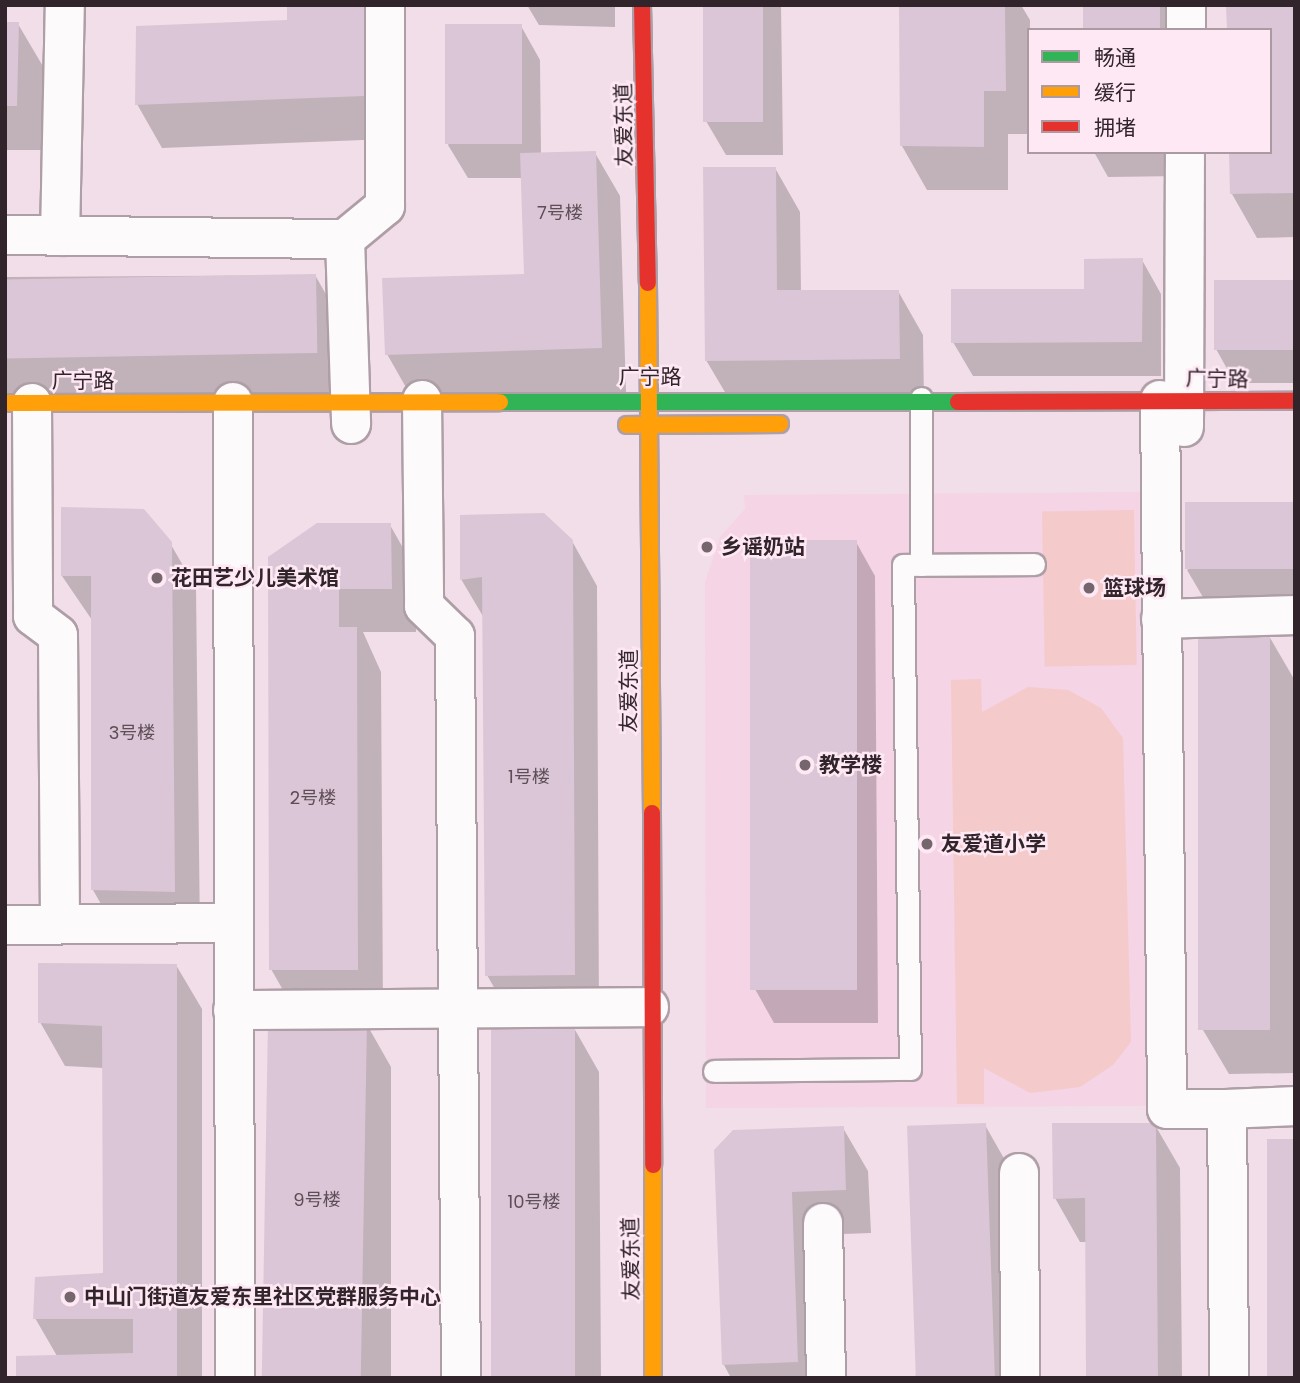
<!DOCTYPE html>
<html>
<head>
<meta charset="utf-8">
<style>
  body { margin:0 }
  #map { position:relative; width:1300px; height:1383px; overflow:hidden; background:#f2dee8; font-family:Poppins,"Noto Sans SC",sans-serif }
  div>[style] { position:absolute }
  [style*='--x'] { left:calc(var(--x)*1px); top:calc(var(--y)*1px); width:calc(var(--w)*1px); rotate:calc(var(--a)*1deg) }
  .built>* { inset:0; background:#f4d4e5 }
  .green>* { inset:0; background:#f5cacb; transform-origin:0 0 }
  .shadow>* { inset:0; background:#0003; transform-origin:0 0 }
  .building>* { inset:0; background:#dac6d6; transform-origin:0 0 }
  .roads { filter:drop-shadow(2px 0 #ae9ea6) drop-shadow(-2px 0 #ae9ea6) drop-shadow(0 2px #ae9ea6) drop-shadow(0 -2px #ae9ea6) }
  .lane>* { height:21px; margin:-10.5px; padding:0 10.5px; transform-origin:10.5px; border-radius:10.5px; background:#fdfafc }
  .street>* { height:38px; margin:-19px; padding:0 19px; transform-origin:19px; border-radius:19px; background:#fdfafc }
  .fast>* { height:16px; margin:-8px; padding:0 8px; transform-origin:8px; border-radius:8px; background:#30b455 }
  .slow>* { height:16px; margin:-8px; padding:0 8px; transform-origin:8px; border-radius:8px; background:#ff9f0a }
  .jam>* { height:16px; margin:-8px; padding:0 8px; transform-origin:8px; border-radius:8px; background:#e5322d }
  .dots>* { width:19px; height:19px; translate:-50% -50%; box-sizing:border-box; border:4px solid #fee8f3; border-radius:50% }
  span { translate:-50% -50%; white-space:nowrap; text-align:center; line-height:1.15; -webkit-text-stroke:5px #fee8f3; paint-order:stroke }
  .number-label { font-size:18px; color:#5d4d56 }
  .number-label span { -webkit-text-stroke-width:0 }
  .street-label { font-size:21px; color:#32242b }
  .poi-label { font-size:21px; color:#32242b; font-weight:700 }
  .left { translate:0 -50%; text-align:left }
  .frame { position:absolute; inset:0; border:7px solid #32242b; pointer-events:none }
  .legend { position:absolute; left:1027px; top:28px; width:245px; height:126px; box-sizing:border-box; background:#fee8f3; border:2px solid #ac9aa3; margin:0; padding:9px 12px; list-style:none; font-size:21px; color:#32242b }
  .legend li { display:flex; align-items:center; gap:14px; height:35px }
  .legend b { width:35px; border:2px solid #ac9aa3 }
</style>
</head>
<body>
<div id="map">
  <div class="built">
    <div style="clip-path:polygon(1145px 492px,1150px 1106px,706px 1108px,705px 582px,720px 537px,745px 509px,744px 495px)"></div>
  </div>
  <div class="green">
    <div style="left:1134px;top:510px;width:155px;height:92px;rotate:89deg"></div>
    <div style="clip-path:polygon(981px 679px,982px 712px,1028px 687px,1068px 690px,1101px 708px,1123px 738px,1131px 1042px,1113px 1065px,1080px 1087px,1030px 1093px,984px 1068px,984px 1104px,957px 1104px,951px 680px)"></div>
  </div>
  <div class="shadow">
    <div style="clip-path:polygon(289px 5px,389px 5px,389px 139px,162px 148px,137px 104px,289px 22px)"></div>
    <div style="clip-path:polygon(527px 5px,615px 5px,615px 27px,539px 25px)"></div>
    <div style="clip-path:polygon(705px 5px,781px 5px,783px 155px,726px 155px,706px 121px)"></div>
    <div style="clip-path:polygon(901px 5px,1021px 5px,1030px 20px,1029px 134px,1008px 134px,1008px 190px,927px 190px,902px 146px)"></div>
    <div style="left:1085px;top:5px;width:92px;height:25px"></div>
    <div style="clip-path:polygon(1295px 5px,1295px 237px,1257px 238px,1232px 194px,1270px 152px)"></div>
    <div style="clip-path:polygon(5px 24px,18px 24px,44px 68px,41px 150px,5px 150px)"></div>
    <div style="clip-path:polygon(521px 26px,540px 60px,541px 154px,595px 153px,620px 196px,626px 392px,412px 398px,387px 354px,526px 276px,523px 178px,468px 178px,448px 145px)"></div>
    <div style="clip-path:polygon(1094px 152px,1181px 152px,1182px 176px,1108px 177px)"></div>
    <div style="clip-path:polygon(775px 168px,800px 212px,801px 292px,898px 291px,923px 335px,924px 403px,732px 404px,706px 360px)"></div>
    <div style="clip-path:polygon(1142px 260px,1161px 294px,1161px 376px,973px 376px,953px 342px,1086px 291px)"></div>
    <div style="clip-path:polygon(315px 275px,340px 319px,341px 397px,5px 399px,5px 277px)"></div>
    <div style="clip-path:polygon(1295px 282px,1295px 383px,1235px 383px,1216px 349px)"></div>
    <div style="clip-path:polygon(1295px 504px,1295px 603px,1207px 604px,1187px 570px)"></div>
    <div style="clip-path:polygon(390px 525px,415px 569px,416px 632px,363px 632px,381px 672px,383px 1013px,296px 1013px,271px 969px,269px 558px)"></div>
    <div style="clip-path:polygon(572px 541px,597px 586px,599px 1018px,512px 1019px,487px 975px,484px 618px,461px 579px)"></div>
    <div style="clip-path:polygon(856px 542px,875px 576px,878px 1023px,774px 1023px,755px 989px)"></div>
    <div style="clip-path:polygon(170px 543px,196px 588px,200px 935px,118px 934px,93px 890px,92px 620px,62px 576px)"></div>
    <div style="clip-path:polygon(1269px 636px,1294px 679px,1295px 1073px,1229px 1074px,1203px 1030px)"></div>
    <div style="clip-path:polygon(176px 965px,202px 1009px,202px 1378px,18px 1378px,57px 1356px,35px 1318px,104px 1275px,104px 1068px,65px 1066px,40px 1022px)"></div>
    <div style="clip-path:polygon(366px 1023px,391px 1067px,391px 1378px,269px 1378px)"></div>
    <div style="clip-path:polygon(574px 1028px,599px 1072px,601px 1378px,495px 1378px)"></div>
    <div style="clip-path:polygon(985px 1125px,1010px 1169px,1016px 1378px,915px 1378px)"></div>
    <div style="clip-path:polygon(1155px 1125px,1180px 1168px,1182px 1378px,1088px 1378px,1087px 1242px,1080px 1242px,1055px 1198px)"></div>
    <div style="clip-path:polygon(843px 1128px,868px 1171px,871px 1233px,816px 1235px,821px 1378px,731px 1378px,724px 1365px,716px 1151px)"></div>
  </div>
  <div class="building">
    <div style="clip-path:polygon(287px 5px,364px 5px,364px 96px,135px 105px,136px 26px,287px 20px)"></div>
    <div style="left:703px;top:5px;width:60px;height:117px"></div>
    <div style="clip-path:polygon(899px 5px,1005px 5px,1006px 91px,984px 91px,984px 147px,900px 146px)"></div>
    <div style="left:1083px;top:5px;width:77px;height:25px"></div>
    <div style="clip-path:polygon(1226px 5px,1295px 5px,1295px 193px,1230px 194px,1229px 152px,1270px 152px,1270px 30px,1227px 30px)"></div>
    <div style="clip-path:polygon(5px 22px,19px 22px,17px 106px,5px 106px)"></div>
    <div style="left:522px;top:24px;width:120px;height:77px;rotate:90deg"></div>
    <div style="clip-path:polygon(596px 151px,602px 348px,385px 355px,382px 278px,524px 274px,520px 153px)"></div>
    <div style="clip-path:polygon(703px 167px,776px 167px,777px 290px,899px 290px,900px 359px,705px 361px)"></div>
    <div style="clip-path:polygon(1143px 258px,1142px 342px,951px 343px,951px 289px,1084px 289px,1084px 259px)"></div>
    <div style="left:316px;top:274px;width:79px;height:311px;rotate:89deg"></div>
    <div style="left:1214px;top:280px;width:81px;height:70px"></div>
    <div style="left:1295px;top:502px;width:67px;height:110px;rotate:90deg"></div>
    <div style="clip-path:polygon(61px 507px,144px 509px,172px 542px,175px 892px,91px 890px,91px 576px,61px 576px)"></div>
    <div style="clip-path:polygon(544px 513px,573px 540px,575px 975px,485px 976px,482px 577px,460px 580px,460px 515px)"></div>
    <div style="clip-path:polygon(317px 523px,391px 523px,392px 589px,339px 589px,339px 627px,357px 627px,358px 970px,269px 970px,268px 557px)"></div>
    <div style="left:750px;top:540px;width:107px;height:450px"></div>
    <div style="left:1198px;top:634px;width:72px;height:396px"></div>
    <div style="clip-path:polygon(38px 963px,177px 964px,177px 1378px,16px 1378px,16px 1356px,133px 1353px,133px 1319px,33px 1319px,35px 1277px,103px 1273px,102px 1026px,38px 1023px)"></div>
    <div style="left:268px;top:1021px;width:99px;height:357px;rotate:1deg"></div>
    <div style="left:575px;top:1026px;width:352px;height:84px;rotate:90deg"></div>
    <div style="left:986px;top:1123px;width:255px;height:79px;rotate:88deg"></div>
    <div style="clip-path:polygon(1052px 1123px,1156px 1123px,1158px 1378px,1086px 1378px,1085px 1198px,1053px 1199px)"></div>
    <div style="clip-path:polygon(844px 1126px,846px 1190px,792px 1192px,798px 1362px,722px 1365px,714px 1150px,733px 1130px)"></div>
    <div style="left:1267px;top:1139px;width:28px;height:239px"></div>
  </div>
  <div class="roads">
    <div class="lane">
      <div style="--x:921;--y:565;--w:167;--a:-90"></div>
      <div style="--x:714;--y:1071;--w:196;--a:-0.6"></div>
      <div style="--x:910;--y:1069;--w:504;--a:-90.8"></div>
      <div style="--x:903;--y:565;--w:131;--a:-0.4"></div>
    </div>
    <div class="street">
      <div style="--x:1186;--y:30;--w:25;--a:-90"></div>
      <div style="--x:5;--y:235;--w:340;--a:0.7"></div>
      <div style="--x:345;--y:239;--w:52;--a:-39.5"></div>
      <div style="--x:385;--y:206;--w:201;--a:-90"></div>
      <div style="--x:60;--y:236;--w:231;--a:-88.8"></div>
      <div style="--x:345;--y:239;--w:185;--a:88.1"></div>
      <div style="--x:422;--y:400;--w:206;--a:89.4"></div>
      <div style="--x:424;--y:606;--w:43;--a:44.1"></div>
      <div style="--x:455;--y:636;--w:742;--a:89.54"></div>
      <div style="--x:1160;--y:400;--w:709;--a:89.43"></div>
      <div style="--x:1167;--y:1109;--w:60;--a:0"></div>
      <div style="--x:233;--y:402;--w:976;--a:89.88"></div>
      <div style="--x:32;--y:403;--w:213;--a:89.7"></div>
      <div style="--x:33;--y:616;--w:31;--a:37"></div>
      <div style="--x:58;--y:635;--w:289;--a:89.6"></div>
      <div style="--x:1184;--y:427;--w:275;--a:-89.8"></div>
      <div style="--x:1161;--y:619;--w:134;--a:-1.7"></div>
      <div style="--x:5;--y:925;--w:228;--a:-0.5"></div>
      <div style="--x:233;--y:1010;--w:416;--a:-0.4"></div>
      <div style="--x:1019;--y:1173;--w:205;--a:89.7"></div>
      <div style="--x:823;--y:1223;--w:155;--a:88.9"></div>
      <div style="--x:1229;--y:1378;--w:269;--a:-90.4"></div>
      <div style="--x:1227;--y:1109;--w:68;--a:-2.5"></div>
    </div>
    <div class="fast">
      <div style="--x:500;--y:402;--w:458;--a:0"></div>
    </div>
    <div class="slow">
      <div style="--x:648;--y:283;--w:530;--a:89.57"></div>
      <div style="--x:5;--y:403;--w:495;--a:-0.1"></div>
      <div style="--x:627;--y:425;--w:153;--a:-0.4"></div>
      <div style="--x:653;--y:1165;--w:213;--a:90"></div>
    </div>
    <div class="jam">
      <div style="--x:642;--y:5;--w:278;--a:88.8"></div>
      <div style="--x:958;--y:402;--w:337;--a:-0.2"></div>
      <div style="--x:652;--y:813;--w:352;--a:89.8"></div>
    </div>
  </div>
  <div class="dots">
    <div style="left:707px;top:547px;background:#75656d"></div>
    <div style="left:157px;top:578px;background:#75656d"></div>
    <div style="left:1089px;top:588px;background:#75656d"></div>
    <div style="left:805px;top:765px;background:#75656d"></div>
    <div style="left:927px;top:844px;background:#75656d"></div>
    <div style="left:70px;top:1297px;background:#75656d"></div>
  </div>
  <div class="number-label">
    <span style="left:560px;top:213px">7号楼</span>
    <span style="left:132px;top:733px">3号楼</span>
    <span style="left:529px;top:777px">1号楼</span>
    <span style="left:313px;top:798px">2号楼</span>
    <span style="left:317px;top:1200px">9号楼</span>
    <span style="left:534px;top:1202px">10号楼</span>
  </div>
  <div class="street-label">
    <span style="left:624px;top:125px;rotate:-91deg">友爱东道</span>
    <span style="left:650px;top:377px">广宁路</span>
    <span style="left:1217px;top:379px;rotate:1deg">广宁路</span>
    <span style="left:83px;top:381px">广宁路</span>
    <span style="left:629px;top:691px;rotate:-90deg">友爱东道</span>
    <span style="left:631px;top:1259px;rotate:-91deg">友爱东道</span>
  </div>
  <div class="poi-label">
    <span class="left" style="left:721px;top:547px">乡谣奶站</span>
    <span class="left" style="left:171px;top:578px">花田艺少儿美术馆</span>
    <span class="left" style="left:1103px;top:588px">篮球场</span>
    <span class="left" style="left:819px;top:765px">教学楼</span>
    <span class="left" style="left:941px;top:844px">友爱道小学</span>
    <span class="left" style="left:84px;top:1297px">中山门街道友爱东里社区党群服务中心</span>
  </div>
  <div class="frame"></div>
  <ul class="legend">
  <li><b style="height:9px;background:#30b455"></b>畅通</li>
  <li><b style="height:9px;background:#ff9f0a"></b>缓行</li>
  <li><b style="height:9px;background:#e5322d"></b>拥堵</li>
  </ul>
</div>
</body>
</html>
